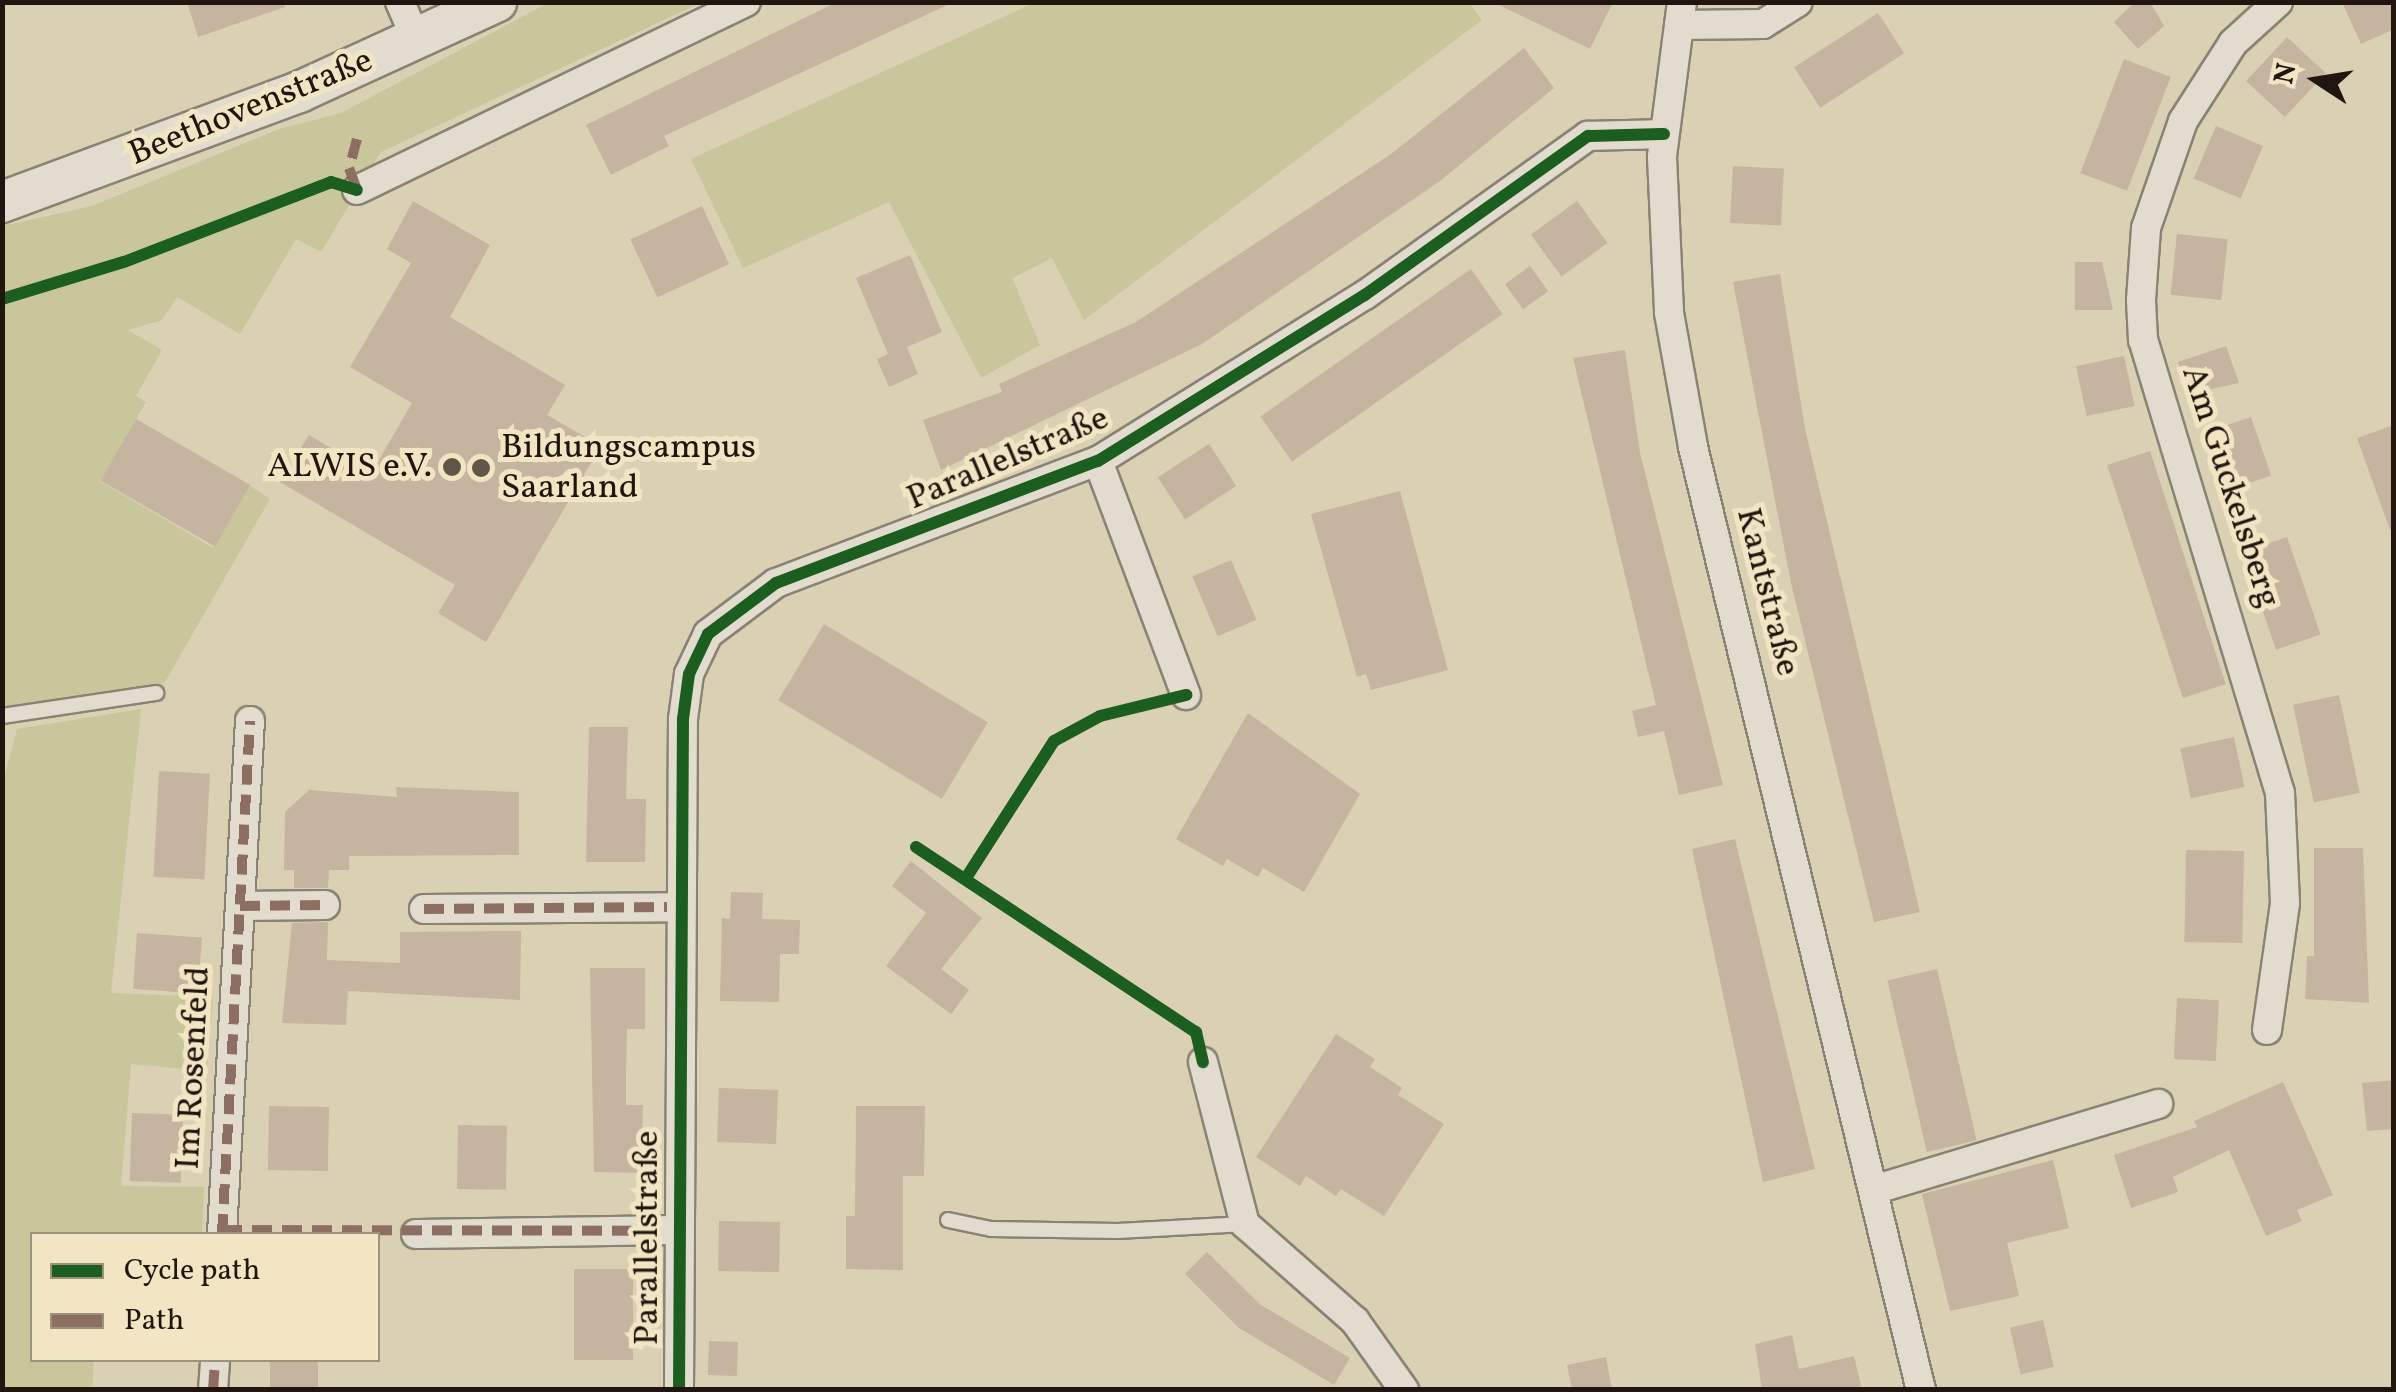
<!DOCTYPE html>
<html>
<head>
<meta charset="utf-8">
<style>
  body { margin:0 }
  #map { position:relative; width:2396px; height:1392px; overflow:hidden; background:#dad0b4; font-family:Vollkorn,serif }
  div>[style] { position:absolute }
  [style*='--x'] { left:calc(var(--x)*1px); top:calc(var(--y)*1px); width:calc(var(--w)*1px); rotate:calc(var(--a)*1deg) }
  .green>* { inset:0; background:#c8c69a }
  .building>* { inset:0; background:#c5b4a0; transform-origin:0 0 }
  .roads { filter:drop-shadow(2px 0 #8a8373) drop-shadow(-2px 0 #8a8373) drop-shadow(0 2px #8a8373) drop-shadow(0 -2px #8a8373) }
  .lane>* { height:14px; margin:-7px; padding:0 7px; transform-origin:7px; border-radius:7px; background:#e1dcce }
  .street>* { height:28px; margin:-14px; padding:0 14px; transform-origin:14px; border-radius:14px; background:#e1dcce }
  .secondary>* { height:40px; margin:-20px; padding:0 20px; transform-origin:20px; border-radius:20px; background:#e1dcce }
  .quiet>* { height:10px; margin-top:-5px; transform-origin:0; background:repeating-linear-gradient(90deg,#8d6e63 0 20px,transparent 0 30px) }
  .cycleway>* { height:12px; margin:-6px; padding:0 6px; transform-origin:6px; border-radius:6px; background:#1b5e20 }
  .dots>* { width:28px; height:28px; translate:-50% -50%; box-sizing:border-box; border:5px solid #f1e5c4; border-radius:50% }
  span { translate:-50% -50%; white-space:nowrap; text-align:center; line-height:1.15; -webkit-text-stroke:10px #f1e5c4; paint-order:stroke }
  .street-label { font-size:35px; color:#20160f }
  .poi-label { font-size:35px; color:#20160f }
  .left { translate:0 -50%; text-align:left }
  .right { translate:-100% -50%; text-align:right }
  .frame { position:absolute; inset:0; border:5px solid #20160f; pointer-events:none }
  .legend { position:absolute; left:30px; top:1232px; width:350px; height:130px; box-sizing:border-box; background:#f1e5c4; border:2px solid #9d927c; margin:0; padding:12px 18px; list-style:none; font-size:30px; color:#20160f }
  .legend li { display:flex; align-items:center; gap:20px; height:50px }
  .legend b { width:50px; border:2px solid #9d927c }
  .north { position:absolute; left:2266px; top:30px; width:100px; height:100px; -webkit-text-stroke:8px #f1e5c4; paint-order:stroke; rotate:282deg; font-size:28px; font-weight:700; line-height:40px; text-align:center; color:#20160f }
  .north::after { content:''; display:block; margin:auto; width:35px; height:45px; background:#20160f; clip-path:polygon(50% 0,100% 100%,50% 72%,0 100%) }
</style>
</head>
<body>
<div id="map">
  <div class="green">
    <div style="clip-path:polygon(1469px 2px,1482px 20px,1084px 320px,1052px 258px,1012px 278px,1040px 345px,981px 378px,889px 202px,743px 268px,691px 159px,1034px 3px)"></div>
    <div style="clip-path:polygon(548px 3px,700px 3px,381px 152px,321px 252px,296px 239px,240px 334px,177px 297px,162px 320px,128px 330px,162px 350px,136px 396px,146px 402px,100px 481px,213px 548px,250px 486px,270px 499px,165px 682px,3px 707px,3px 226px,92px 206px,279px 129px,341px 113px)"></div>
    <div style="clip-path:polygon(141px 709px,111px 993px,213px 997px,207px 1071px,131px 1064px,121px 1186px,204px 1187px,202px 1234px,32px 1234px,32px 1360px,94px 1360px,92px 1389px,3px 1389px,3px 782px,17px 729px)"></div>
  </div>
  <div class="building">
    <div style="clip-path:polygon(187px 2px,284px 2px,285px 7px,198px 37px)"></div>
    <div style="clip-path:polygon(837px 2px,954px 2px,664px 136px,669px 146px,611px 175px,586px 125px)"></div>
    <div style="clip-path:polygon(1493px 2px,1613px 2px,1590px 49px)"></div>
    <div style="clip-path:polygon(2135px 2px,2150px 2px,2164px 26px,2138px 49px,2114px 22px)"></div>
    <div style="clip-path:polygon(2342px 2px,2394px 2px,2394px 29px,2361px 44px)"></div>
    <div style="left:1878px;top:13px;width:48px;height:100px;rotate:57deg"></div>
    <div style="left:2287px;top:37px;width:53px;height:60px;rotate:43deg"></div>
    <div style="clip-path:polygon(1524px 48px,1554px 88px,1440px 181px,1202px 344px,941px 470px,923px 420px,1002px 392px,999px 384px,1136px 322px,1391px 154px)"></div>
    <div style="left:2124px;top:59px;width:50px;height:122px;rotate:21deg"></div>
    <div style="left:2216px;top:126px;width:51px;height:57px;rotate:23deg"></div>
    <div style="left:1733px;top:166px;width:51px;height:57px;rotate:3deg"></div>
    <div style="clip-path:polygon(413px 201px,490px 245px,450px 317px,565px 385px,547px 415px,601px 446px,486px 642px,438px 613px,455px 585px,280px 482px,309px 435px,372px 472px,412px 403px,350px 367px,411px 263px,387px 249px)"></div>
    <div style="left:1577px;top:201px;width:52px;height:57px;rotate:54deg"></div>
    <div style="left:702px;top:206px;width:64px;height:79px;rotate:65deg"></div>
    <div style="left:2177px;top:234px;width:51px;height:61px;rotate:6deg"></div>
    <div style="clip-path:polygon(910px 255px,942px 332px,907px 347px,918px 374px,889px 387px,877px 359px,888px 354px,856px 278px)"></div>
    <div style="clip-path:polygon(2075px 262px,2102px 262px,2113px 310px,2075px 310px)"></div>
    <div style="left:1530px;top:266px;width:31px;height:31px;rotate:54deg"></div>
    <div style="left:1471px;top:269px;width:55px;height:257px;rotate:55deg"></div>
    <div style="clip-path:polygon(1780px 274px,1805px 429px,1920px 912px,1874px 922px,1791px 583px,1733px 282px)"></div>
    <div style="clip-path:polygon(2226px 346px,2239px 383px,2189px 394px,2178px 362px)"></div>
    <div style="clip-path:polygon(1625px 350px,1640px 453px,1723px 785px,1679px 795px,1664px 731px,1638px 737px,1632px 711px,1656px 705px,1573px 358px)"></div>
    <div style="left:2124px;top:356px;width:51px;height:49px;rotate:78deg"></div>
    <div style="left:2251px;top:417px;width:62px;height:51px;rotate:71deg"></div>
    <div style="left:136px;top:419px;width:132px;height:71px;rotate:30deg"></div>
    <div style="clip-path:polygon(2394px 425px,2394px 529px,2390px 530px,2357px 438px)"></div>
    <div style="left:1209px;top:444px;width:50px;height:61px;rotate:57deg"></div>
    <div style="left:2150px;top:451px;width:245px;height:45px;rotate:72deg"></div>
    <div style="clip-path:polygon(1400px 491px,1448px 670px,1371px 690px,1366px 674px,1357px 677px,1311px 514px)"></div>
    <div style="left:2287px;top:537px;width:103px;height:47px;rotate:71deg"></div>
    <div style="left:1231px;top:560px;width:65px;height:42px;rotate:67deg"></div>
    <div style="left:824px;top:624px;width:191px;height:89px;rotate:31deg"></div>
    <div style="left:2339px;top:695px;width:100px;height:47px;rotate:78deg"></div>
    <div style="clip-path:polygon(1248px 713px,1360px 794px,1304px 892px,1263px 868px,1258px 877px,1227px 859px,1223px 866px,1176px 839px)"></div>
    <div style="clip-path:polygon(589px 727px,628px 727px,626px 799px,646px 799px,645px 862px,586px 862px)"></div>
    <div style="left:2234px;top:737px;width:51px;height:55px;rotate:78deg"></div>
    <div style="left:159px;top:771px;width:51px;height:106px;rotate:3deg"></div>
    <div style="clip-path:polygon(396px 787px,519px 792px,519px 855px,349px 856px,349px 870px,329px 870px,328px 888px,294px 888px,294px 870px,284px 870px,285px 812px,309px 790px,397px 797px)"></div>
    <div style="clip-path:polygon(1735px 839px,1815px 1169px,1763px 1182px,1692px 849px)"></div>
    <div style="clip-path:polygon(2314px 848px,2363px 848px,2369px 1003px,2305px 999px,2307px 956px,2314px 956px)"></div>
    <div style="left:2186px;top:850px;width:58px;height:92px;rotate:1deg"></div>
    <div style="clip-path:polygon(911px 861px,982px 918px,941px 969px,969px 990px,951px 1014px,886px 966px,926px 913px,892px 886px)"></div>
    <div style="clip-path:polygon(731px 892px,763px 893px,762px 919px,800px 920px,799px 954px,780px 954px,779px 1002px,720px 1001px,722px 918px,730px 919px)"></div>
    <div style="clip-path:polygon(328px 922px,327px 960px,400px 963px,400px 932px,521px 931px,520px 1000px,348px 991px,346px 1025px,282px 1023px,292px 923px)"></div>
    <div style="left:137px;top:933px;width:65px;height:56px;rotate:4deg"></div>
    <div style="clip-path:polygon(590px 968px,645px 968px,645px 1029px,627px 1029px,626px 1072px,626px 1105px,643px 1105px,641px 1173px,594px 1172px)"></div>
    <div style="left:1937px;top:969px;width:176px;height:51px;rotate:77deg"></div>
    <div style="left:2177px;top:998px;width:42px;height:61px;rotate:3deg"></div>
    <div style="clip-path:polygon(1336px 1034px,1375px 1059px,1370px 1067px,1402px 1088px,1398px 1095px,1444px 1124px,1384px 1216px,1341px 1189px,1336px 1196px,1306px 1176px,1300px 1186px,1256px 1157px)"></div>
    <div style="clip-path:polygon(2394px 1080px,2394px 1129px,2367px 1131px,2362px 1083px)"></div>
    <div style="clip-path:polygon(2283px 1082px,2333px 1195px,2297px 1210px,2302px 1221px,2266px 1236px,2229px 1150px,2173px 1177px,2178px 1192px,2131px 1208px,2114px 1155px,2197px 1127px,2194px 1121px)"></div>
    <div style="left:719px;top:1088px;width:59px;height:54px;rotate:2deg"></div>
    <div style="left:269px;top:1106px;width:60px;height:64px;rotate:1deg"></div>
    <div style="clip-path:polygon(856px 1106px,925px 1106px,924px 1176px,903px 1176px,903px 1270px,846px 1269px,846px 1216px,855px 1216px)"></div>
    <div style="left:132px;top:1113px;width:51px;height:68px;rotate:2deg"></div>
    <div style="left:458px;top:1125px;width:49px;height:64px;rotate:1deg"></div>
    <div style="clip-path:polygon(2053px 1160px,2069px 1228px,2007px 1243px,2019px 1296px,1950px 1311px,1922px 1194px)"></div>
    <div style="left:719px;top:1221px;width:61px;height:50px;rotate:1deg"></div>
    <div style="clip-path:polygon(1207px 1252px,1261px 1305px,1350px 1358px,1334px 1385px,1239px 1328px,1185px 1274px)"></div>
    <div style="left:574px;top:1269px;width:59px;height:91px"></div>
    <div style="left:2043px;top:1320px;width:48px;height:34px;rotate:77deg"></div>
    <div style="clip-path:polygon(1792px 1335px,1799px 1369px,1854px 1356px,1862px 1390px,1762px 1390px,1755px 1344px)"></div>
    <div style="left:709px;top:1341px;width:29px;height:34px;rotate:2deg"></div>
    <div style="clip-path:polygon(1606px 1357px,1612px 1390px,1572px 1390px,1567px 1365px)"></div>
    <div style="left:270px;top:1360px;width:48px;height:30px"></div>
  </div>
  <div class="roads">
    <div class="lane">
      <div style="--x:2;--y:716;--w:156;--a:-8.5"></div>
      <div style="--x:948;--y:1220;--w:44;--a:11.8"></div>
      <div style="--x:991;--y:1229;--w:127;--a:0.9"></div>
      <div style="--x:1118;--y:1231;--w:127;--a:-3.2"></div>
    </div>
    <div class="street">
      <div style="--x:400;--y:2;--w:40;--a:66.6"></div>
      <div style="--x:1682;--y:2;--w:156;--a:97.4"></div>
      <div style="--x:1662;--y:157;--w:156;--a:87.4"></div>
      <div style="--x:1669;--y:313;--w:136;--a:79.8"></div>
      <div style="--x:1693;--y:447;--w:970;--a:76.41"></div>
      <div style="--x:1679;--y:25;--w:84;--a:-0.7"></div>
      <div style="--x:1763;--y:24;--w:41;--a:-32.2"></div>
      <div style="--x:357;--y:190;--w:432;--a:-25.8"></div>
      <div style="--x:1098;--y:461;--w:250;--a:69.4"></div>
      <div style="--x:240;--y:906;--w:85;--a:-0.7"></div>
      <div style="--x:424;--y:909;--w:256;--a:-0.4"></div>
      <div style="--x:2267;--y:1030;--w:128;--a:-81.9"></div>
      <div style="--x:2285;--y:903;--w:110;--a:-92.6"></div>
      <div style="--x:2280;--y:793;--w:473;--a:-106.8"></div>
      <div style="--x:2143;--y:340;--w:40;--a:-92.9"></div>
      <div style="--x:2141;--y:300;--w:72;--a:-86"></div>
      <div style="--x:2146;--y:228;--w:113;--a:-70.9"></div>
      <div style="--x:2183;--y:121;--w:93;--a:-57.3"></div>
      <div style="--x:2233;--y:43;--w:61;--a:-42.3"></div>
      <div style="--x:1203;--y:1062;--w:167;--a:75.5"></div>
      <div style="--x:1245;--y:1224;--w:147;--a:41.4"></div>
      <div style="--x:1355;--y:1321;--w:85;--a:54.6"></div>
      <div style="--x:1873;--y:1190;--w:298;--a:-16.8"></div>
      <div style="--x:222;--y:1234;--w:514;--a:-86.88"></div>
      <div style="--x:416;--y:1234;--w:261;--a:-0.9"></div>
      <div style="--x:213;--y:1390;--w:30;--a:-86"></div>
      <div style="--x:679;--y:1390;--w:671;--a:-89.66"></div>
      <div style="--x:683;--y:719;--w:45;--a:-82.4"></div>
      <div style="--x:689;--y:674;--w:44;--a:-64.6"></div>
      <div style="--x:708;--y:634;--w:85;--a:-36.9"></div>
      <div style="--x:776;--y:583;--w:344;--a:-20.8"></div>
      <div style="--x:1098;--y:461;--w:314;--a:-31.9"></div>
      <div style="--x:1365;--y:295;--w:274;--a:-35.5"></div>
      <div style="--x:1588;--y:136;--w:76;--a:-1.5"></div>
    </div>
    <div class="secondary">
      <div style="--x:2;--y:202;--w:317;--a:-20.3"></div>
      <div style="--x:299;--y:92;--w:217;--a:-24.6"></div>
    </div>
  </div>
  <div class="quiet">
    <div style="--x:357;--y:139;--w:30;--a:105"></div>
    <div style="--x:349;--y:168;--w:23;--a:70"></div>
    <div style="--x:240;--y:906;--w:85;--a:-0.7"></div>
    <div style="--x:424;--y:909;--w:243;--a:-0.5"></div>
    <div style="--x:222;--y:1230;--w:441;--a:0.1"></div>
    <div style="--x:222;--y:1234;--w:514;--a:-86.88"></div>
    <div style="--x:213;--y:1390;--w:30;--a:-86"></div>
  </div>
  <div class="cycleway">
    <div style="--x:2;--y:299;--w:127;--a:-16.9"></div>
    <div style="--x:124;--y:262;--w:222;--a:-21.1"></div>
    <div style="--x:331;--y:182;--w:27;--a:17"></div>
    <div style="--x:916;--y:847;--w:336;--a:33.5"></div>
    <div style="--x:1196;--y:1032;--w:31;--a:77"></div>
    <div style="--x:966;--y:878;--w:163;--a:-57.3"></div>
    <div style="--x:1054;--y:741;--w:52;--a:-28.5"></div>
    <div style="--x:1100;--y:716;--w:89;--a:-13.7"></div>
    <div style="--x:679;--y:1390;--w:671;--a:-89.66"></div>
    <div style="--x:683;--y:719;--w:45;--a:-82.4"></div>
    <div style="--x:689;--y:674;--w:44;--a:-64.6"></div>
    <div style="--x:708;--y:634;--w:85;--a:-36.9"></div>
    <div style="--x:776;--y:583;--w:344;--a:-20.8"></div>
    <div style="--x:1098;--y:461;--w:314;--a:-31.9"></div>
    <div style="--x:1365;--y:295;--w:274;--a:-35.5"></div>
    <div style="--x:1588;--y:136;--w:76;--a:-1.5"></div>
  </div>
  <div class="dots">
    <div style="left:452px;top:467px;background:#615749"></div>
    <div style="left:481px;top:468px;background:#615749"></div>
  </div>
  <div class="street-label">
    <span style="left:251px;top:108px;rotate:-22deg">Beethovenstraße</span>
    <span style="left:1008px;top:459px;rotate:-23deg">Parallelstraße</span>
    <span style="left:2230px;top:487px;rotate:72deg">Am Guckelsberg</span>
    <span style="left:1767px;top:592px;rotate:76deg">Kantstraße</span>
    <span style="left:194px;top:1068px;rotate:-87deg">Im Rosenfeld</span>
    <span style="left:648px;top:1238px;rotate:-90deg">Parallelstraße</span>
  </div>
  <div class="poi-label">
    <span class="left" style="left:501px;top:468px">Bildungscampus<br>Saarland</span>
    <span class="right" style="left:432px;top:467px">ALWIS e.V.</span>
  </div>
  <div class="frame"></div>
  <ul class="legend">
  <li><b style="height:12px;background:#1b5e20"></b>Cycle path</li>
  <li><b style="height:12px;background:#8d6e63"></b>Path</li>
  </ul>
  <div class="north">N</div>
</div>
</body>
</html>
